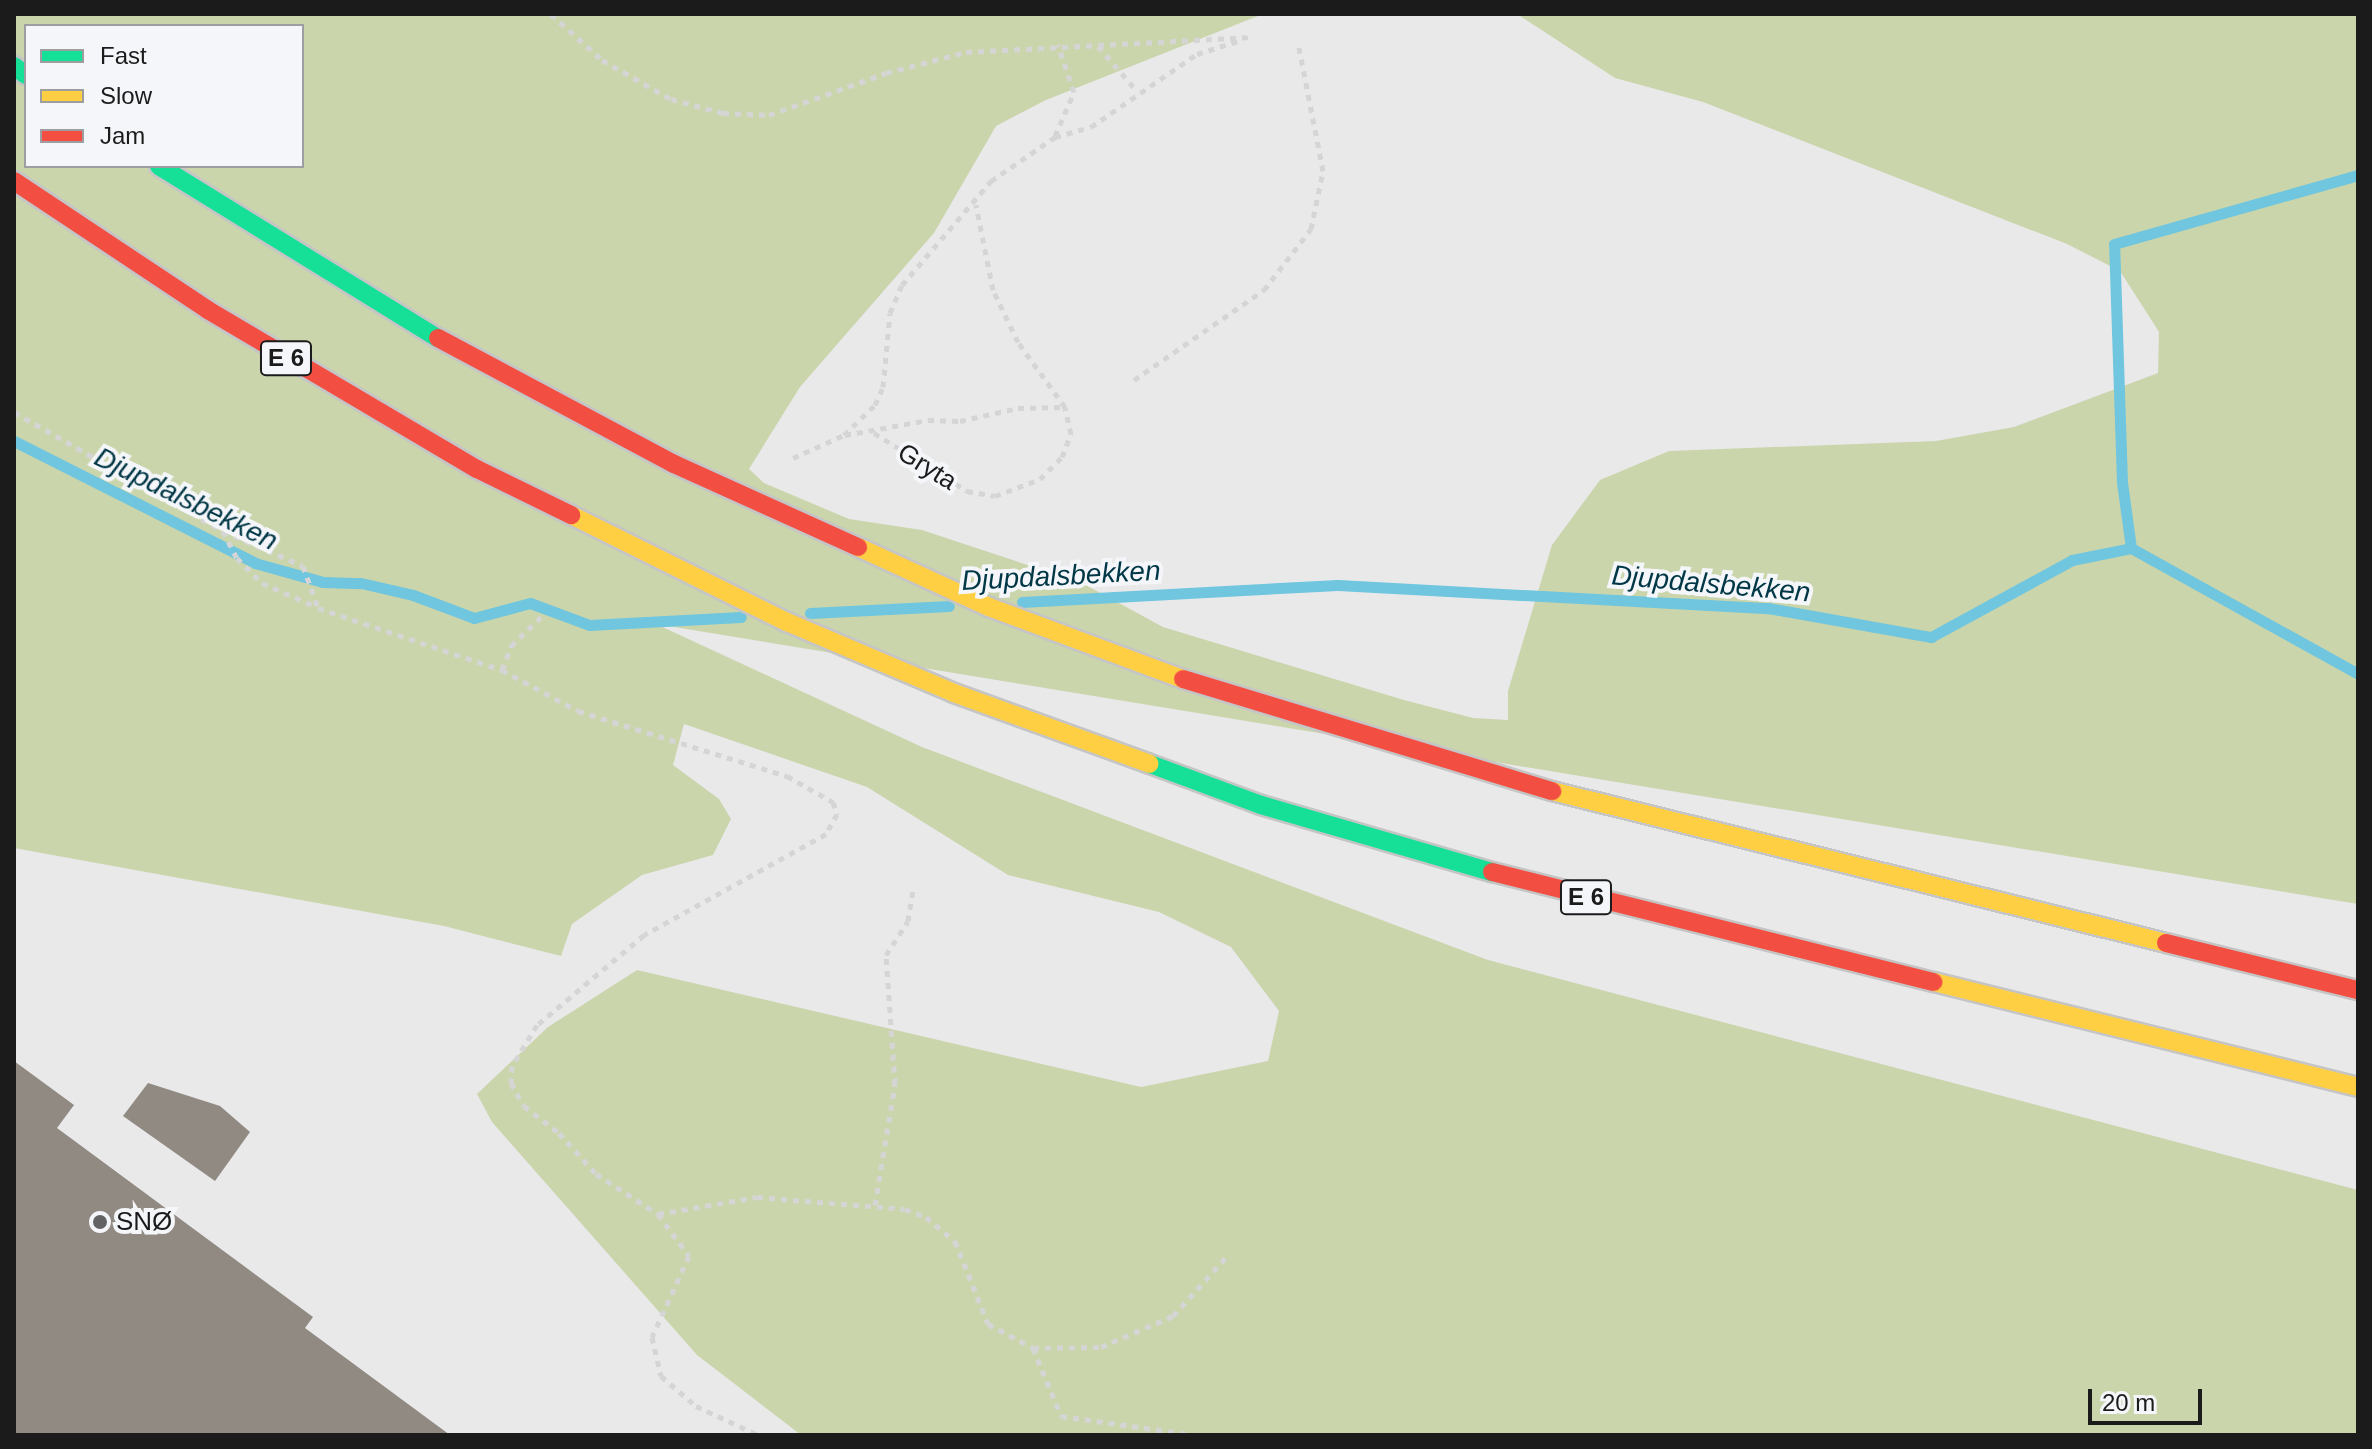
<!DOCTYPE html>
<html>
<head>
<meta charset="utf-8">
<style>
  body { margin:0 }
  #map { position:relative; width:2372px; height:1449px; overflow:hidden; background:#e9e9ea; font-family:Helvetica,sans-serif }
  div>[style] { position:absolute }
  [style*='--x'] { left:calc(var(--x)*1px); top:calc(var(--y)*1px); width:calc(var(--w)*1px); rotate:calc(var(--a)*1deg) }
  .green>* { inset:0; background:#cbd5ac }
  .stream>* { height:11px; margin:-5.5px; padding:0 5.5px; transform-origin:5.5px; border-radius:5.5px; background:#6fc6de }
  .building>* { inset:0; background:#908a83 }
  .path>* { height:5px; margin-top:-2.5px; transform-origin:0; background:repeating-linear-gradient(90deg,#d5d5d6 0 6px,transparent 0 12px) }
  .roads { filter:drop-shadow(2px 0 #c5c5c6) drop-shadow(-2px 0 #c5c5c6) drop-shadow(0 2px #c5c5c6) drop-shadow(0 -2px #c5c5c6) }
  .fast>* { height:18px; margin:-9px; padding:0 9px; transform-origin:9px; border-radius:9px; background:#16e098 }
  .slow>* { height:18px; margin:-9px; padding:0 9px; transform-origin:9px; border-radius:9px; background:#ffcf43 }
  .jam>* { height:18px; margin:-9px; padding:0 9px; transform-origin:9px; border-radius:9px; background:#f24e42 }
  .dots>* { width:22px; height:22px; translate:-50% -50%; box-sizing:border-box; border:4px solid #f5f6f9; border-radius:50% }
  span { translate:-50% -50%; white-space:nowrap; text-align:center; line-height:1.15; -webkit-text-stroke:8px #f5f6f9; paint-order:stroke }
  .shield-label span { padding:2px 6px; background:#f5f6f9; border:2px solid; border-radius:6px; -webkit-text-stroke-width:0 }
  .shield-label { font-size:24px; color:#1b1b1c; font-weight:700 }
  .street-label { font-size:26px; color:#1b1b1c }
  .poi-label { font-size:26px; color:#1b1b1c }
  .left { translate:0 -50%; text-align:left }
  .water-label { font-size:28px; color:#003746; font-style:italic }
  .frame { position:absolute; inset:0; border:16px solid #1b1b1c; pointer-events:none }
  .legend { position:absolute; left:24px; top:24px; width:280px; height:144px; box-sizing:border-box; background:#f5f6f9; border:2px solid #9e9ea1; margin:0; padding:10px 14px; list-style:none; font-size:24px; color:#1b1b1c }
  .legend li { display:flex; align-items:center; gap:16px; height:40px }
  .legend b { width:40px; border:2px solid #9e9ea1 }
  .scale { position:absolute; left:2088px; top:1389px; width:114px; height:36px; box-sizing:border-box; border:4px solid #1b1b1c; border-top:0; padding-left:10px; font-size:24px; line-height:28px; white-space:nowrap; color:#1b1b1c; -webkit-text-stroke:6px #f5f6f9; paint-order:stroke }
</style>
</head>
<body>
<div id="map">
  <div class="green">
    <div style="clip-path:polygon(evenodd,14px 14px,1263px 14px,1046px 100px,996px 126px,934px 233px,800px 387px,749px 469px,764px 483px,849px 519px,922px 530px,1082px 583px,1163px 627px,1404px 700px,1473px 718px,1508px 720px,1508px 691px,1552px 545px,1600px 480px,1669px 451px,1936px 441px,2014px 427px,2158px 373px,2159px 332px,2120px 271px,2067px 244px,1703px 102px,1615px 78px,1517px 14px,2358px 14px,2358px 904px,656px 624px,922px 747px,1488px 960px,2358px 1190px,2358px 1435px,801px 1435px,697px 1355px,492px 1122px,477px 1094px,548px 1027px,637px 970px,1141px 1087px,1268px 1061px,1279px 1011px,1231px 947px,1159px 912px,1008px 875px,867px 787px,684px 724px,673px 765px,719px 799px,731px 819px,713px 855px,642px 875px,572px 924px,561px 956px,444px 926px,14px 848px,14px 14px,26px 26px,302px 26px,302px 166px,26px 166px,26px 26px)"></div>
  </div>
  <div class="stream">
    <div style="--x:14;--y:441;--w:270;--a:26.8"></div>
    <div style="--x:255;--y:563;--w:71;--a:15.6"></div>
    <div style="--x:323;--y:582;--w:38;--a:2"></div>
    <div style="--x:361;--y:583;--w:53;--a:13"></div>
    <div style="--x:413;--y:595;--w:65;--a:20.7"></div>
    <div style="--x:474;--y:618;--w:58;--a:-15"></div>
    <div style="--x:530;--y:603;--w:63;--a:20.4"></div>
    <div style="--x:589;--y:625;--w:152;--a:-3"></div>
    <div style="--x:2131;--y:548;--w:67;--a:-97.8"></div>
    <div style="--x:2122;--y:482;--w:238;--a:-91.9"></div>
    <div style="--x:2114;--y:244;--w:254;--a:-15.8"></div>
    <div style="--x:2131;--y:548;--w:260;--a:29"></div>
    <div style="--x:1022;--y:602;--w:316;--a:-3.1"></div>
    <div style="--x:1338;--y:585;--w:431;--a:3.1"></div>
    <div style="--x:1768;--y:608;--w:166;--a:10.1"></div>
    <div style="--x:1931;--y:637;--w:161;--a:-28.6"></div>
    <div style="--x:2072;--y:560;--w:60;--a:-11.5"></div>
    <div style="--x:810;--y:613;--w:139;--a:-2.9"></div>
  </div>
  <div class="building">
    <div style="clip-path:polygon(14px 1061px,74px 1105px,57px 1128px,313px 1317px,305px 1328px,450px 1435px,14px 1435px)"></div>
    <div style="clip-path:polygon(148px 1083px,220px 1106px,250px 1132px,215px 1181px,123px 1116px)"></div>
  </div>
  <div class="path">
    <div style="--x:551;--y:14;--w:69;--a:42"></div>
    <div style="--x:602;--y:60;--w:79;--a:29.5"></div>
    <div style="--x:671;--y:99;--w:54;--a:15.1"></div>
    <div style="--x:723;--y:113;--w:46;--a:2.5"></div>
    <div style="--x:769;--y:115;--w:124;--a:-19.7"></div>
    <div style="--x:886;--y:73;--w:83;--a:-14.7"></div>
    <div style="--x:966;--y:52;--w:285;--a:-3"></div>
    <div style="--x:1098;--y:46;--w:60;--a:49.1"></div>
    <div style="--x:1055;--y:136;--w:48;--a:-66.6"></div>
    <div style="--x:1074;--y:92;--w:50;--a:-108.8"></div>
    <div style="--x:1134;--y:380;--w:158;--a:-34.7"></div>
    <div style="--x:1264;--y:290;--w:77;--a:-52.4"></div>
    <div style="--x:1311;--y:229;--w:59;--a:-78.3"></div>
    <div style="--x:1323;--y:171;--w:131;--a:-101"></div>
    <div style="--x:14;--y:412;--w:241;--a:29.7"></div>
    <div style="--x:223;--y:531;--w:87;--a:23.6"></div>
    <div style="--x:303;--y:566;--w:45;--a:70.3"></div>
    <div style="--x:318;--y:608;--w:194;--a:18.6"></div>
    <div style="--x:502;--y:670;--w:86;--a:28.3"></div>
    <div style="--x:578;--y:711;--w:219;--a:17.3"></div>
    <div style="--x:787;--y:776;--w:53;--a:29.5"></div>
    <div style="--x:833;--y:802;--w:13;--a:72"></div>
    <div style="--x:837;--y:814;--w:23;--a:119"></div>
    <div style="--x:826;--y:834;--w:208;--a:151"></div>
    <div style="--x:644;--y:935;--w:140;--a:139.9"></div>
    <div style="--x:537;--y:1025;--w:48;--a:121.4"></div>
    <div style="--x:512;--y:1066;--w:17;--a:93"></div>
    <div style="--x:511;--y:1083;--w:26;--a:61"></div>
    <div style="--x:524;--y:1106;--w:44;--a:37.6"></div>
    <div style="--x:559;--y:1133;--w:55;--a:47.9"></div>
    <div style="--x:596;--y:1174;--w:74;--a:32.8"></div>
    <div style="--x:658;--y:1214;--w:52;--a:53.6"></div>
    <div style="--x:689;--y:1256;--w:89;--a:114.6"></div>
    <div style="--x:652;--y:1337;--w:40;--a:77"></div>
    <div style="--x:661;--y:1376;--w:46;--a:40.6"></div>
    <div style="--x:696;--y:1406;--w:68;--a:25.1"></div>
    <div style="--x:874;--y:433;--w:110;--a:31.9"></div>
    <div style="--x:967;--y:491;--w:28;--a:10"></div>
    <div style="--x:995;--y:496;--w:48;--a:-20.7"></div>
    <div style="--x:1040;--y:479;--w:31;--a:-45"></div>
    <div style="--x:1062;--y:457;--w:25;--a:-69"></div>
    <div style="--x:1071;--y:434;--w:28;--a:-103"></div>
    <div style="--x:1065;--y:407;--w:80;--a:-125.9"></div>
    <div style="--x:1018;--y:342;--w:58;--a:-115.7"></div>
    <div style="--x:993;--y:290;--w:87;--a:-101.3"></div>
    <div style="--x:845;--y:435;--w:84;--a:-10.2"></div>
    <div style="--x:928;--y:420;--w:32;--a:2"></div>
    <div style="--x:960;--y:421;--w:59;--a:-12.6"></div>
    <div style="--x:1018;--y:408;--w:47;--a:-1.2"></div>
    <div style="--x:793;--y:458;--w:56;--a:-24.3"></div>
    <div style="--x:844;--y:435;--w:43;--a:-44.1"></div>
    <div style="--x:875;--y:405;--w:20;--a:-66"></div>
    <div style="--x:883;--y:387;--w:74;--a:-84.6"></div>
    <div style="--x:890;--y:313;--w:30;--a:-67"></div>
    <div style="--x:902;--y:285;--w:137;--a:-49.4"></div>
    <div style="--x:991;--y:181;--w:78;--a:-34.5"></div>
    <div style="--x:1055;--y:137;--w:37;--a:-16"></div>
    <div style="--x:1091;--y:127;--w:129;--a:-34.6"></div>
    <div style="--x:1197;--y:54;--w:46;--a:-17.7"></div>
    <div style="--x:223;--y:531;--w:30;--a:63"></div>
    <div style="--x:237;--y:558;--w:35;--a:45"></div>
    <div style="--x:262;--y:583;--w:60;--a:23.6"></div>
    <div style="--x:502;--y:670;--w:26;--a:-69"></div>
    <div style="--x:511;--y:646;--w:42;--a:-44"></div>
    <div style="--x:875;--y:1205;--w:123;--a:-80.6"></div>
    <div style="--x:895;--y:1084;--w:129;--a:-94"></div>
    <div style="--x:886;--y:955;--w:40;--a:-57.1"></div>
    <div style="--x:908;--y:921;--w:36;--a:-81"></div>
    <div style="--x:658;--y:1214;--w:100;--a:-9.7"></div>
    <div style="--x:757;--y:1197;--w:148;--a:4.6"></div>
    <div style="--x:905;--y:1209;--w:22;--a:21"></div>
    <div style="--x:926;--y:1217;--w:38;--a:40"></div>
    <div style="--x:955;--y:1241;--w:89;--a:68.3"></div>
    <div style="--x:988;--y:1324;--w:51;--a:28.1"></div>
    <div style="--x:1033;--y:1348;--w:68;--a:-0.8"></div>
    <div style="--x:1101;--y:1347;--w:78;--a:-23.3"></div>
    <div style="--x:1173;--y:1316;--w:84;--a:-47.9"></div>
    <div style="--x:1033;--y:1348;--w:74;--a:67.6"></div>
    <div style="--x:1061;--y:1416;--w:135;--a:8.1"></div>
  </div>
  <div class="roads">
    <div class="fast">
      <div style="--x:14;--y:66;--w:15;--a:37"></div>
      <div style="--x:159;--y:166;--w:328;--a:31.7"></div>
      <div style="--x:1150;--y:764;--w:118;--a:20.3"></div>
      <div style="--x:1261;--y:805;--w:241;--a:16.2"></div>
    </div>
    <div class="slow">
      <div style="--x:571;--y:515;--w:241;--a:26.4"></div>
      <div style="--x:787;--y:622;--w:181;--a:23"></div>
      <div style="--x:954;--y:693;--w:208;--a:19.9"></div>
      <div style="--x:858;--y:547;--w:144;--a:24.6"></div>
      <div style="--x:989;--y:607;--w:207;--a:20.4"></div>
      <div style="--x:1552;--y:791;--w:633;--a:13.9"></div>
      <div style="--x:1934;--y:982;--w:437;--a:13.9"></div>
    </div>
    <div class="jam">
      <div style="--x:14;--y:181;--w:233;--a:33.6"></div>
      <div style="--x:208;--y:310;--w:312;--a:30.6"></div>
      <div style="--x:477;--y:469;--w:105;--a:26.1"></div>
      <div style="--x:438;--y:338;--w:268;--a:28.1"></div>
      <div style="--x:674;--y:464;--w:202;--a:24.3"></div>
      <div style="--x:1183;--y:679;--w:386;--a:16.9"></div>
      <div style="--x:1492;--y:872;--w:455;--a:14"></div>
      <div style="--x:2166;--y:943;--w:198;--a:13.8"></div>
    </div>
  </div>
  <div class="dots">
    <div style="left:100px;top:1222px;background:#636364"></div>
  </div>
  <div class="shield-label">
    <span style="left:286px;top:358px">E 6</span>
    <span style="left:1586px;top:897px">E 6</span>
  </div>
  <div class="street-label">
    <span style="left:927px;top:467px;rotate:32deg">Gryta</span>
  </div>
  <div class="poi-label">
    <span class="left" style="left:116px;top:1222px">SNØ</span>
  </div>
  <div class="water-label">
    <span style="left:186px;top:499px;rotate:26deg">Djupdalsbekken</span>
    <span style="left:1061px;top:576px;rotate:-3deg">Djupdalsbekken</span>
    <span style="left:1711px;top:584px;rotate:5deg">Djupdalsbekken</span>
  </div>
  <div class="frame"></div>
  <ul class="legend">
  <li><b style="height:10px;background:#16e098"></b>Fast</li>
  <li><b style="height:10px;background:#ffcf43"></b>Slow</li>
  <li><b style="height:10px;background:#f24e42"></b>Jam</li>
  </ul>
  <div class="scale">20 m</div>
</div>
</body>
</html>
